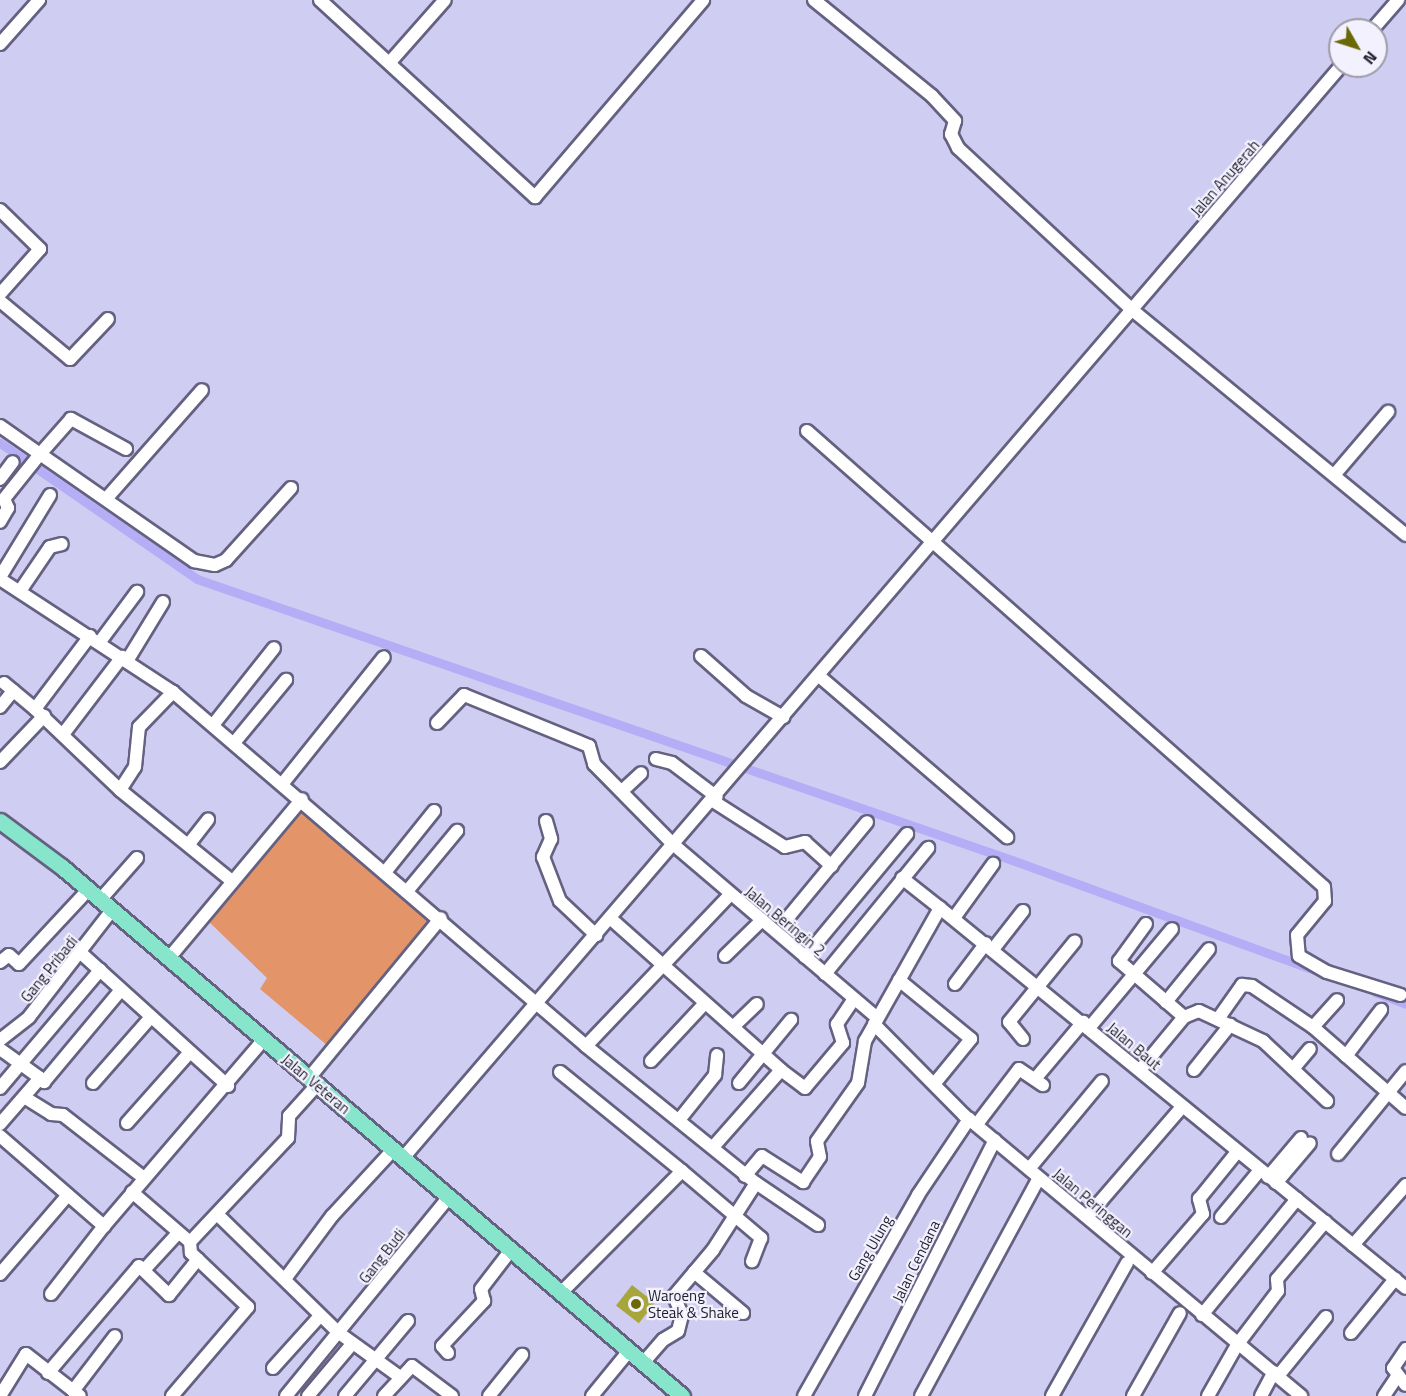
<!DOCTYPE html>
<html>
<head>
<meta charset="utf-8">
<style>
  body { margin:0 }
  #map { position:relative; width:1406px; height:1396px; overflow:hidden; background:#d0cdf2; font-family:"Titillium Web",sans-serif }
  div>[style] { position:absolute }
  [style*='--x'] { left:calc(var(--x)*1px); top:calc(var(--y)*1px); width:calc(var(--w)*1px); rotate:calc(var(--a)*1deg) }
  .green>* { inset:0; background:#e49469 }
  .canal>* { height:9px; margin:-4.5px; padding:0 4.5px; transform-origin:4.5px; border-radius:4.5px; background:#b5adf6 }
  .building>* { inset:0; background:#a7a63b; transform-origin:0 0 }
  .roads { filter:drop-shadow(2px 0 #646181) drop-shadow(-2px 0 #646181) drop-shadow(0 2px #646181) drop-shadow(0 -2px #646181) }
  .minor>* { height:12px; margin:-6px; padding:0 6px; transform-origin:6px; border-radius:6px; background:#fff }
  .major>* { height:15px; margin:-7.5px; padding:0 7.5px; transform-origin:7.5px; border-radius:7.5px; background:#86e5ca }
  .dots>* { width:16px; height:16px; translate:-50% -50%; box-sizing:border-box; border:3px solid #f2f1fd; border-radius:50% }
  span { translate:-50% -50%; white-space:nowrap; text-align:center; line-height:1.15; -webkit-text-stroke:4.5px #f2f1fd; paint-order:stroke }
  .street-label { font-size:15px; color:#1f1d2b }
  .poi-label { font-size:15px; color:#1f1d2b }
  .left { translate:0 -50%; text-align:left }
  .north { position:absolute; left:1328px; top:18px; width:60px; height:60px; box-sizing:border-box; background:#f2f1fd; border:2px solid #9e9ca9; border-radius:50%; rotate:129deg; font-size:16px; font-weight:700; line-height:24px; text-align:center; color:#1f1d2b }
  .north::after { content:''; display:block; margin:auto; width:21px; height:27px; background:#6a6905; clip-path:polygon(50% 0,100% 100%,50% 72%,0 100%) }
</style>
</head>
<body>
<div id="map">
  <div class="green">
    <div style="clip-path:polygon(302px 804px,434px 918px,328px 1046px,260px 989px,267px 978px,206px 919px)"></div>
  </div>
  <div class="canal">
    <div style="--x:0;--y:443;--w:239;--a:34.6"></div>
    <div style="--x:197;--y:579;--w:862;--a:19.02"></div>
    <div style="--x:1012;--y:860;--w:327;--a:20"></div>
    <div style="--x:1375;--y:992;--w:33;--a:21"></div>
  </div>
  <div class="building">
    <div style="left:632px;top:1285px;width:29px;height:26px;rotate:38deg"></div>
  </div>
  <div class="roads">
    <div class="minor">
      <div style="--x:320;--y:0;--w:292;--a:42.5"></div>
      <div style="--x:535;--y:197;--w:259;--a:-49.5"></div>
      <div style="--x:814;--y:0;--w:152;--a:39.1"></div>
      <div style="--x:932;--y:96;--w:34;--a:47"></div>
      <div style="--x:955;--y:121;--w:14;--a:107"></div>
      <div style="--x:951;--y:134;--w:16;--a:63"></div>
      <div style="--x:958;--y:148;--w:236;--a:42.9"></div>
      <div style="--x:1131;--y:309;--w:356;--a:39.4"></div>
      <div style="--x:1372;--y:30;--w:40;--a:-49"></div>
      <div style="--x:0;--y:44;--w:59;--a:-48.4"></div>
      <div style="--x:391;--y:61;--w:81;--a:-48.5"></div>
      <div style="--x:0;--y:210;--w:56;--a:44.3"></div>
      <div style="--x:40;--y:249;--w:60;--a:131.6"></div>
      <div style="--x:0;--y:301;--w:91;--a:39.6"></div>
      <div style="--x:70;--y:359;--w:55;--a:-46.5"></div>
      <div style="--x:0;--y:426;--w:49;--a:35"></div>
      <div style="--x:40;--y:454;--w:58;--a:128.7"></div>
      <div style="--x:4;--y:499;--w:10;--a:66"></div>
      <div style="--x:8;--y:508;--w:16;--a:120"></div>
      <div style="--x:807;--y:431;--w:689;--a:41.41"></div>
      <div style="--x:1324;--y:887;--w:14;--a:86"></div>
      <div style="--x:1325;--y:901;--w:44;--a:129.5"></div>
      <div style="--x:1297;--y:935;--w:21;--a:85"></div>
      <div style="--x:1299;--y:956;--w:32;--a:30"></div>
      <div style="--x:1327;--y:972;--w:77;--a:17.3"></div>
      <div style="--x:126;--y:449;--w:63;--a:-151.4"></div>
      <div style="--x:71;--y:419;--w:47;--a:131.5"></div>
      <div style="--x:40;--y:454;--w:188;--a:34.8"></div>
      <div style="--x:194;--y:561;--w:21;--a:11"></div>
      <div style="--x:215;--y:565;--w:12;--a:-24"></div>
      <div style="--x:226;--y:560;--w:97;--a:-47.9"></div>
      <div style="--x:1335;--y:474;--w:82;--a:-49.5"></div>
      <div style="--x:0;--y:479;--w:21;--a:-53"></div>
      <div style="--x:106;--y:499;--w:145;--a:-48.6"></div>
      <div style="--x:0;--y:577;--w:96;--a:-58.6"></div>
      <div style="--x:0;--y:579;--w:207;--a:33.2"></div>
      <div style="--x:173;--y:692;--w:544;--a:40.6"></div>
      <div style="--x:586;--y:1046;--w:218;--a:38.9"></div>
      <div style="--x:756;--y:1183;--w:80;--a:122.7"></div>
      <div style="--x:713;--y:1250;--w:60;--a:130.3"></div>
      <div style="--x:674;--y:1296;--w:21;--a:67"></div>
      <div style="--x:682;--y:1315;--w:16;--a:104"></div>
      <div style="--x:678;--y:1331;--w:17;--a:149"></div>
      <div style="--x:663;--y:1340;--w:30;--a:131"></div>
      <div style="--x:20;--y:591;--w:53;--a:-55.7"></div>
      <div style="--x:50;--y:547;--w:12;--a:-14"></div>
      <div style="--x:90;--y:636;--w:91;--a:127"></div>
      <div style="--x:35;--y:709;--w:117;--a:43.6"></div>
      <div style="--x:120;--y:790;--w:144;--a:39.1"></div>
      <div style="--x:99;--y:643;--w:64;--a:-53.3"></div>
      <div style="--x:701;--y:656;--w:60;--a:41.6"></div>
      <div style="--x:746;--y:696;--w:43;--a:29.6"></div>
      <div style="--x:127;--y:661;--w:69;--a:-58.6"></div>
      <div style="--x:819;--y:676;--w:248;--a:40.6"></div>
      <div style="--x:4;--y:683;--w:40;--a:40"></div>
      <div style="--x:0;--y:707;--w:21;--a:-51"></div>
      <div style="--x:437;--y:723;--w:39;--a:-46"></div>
      <div style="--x:464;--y:695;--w:135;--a:22.2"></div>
      <div style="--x:589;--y:746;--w:19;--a:74"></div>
      <div style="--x:594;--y:764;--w:114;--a:45.4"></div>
      <div style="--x:674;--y:845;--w:267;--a:40.4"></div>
      <div style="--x:213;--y:725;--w:98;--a:-51.6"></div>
      <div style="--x:64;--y:733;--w:96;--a:-52.7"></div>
      <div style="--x:234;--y:743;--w:82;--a:-50.5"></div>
      <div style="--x:656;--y:759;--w:16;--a:14"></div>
      <div style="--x:672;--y:763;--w:56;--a:37.1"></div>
      <div style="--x:0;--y:762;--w:64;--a:-46.3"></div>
      <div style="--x:283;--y:783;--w:161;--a:-51.3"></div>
      <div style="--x:120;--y:790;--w:27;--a:-57"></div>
      <div style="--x:135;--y:767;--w:40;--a:-84.3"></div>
      <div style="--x:139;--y:727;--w:49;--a:-45.8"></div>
      <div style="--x:622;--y:791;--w:26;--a:-43"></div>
      <div style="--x:713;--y:801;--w:85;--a:32.6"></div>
      <div style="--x:785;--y:847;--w:21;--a:-14"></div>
      <div style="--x:805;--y:842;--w:36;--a:42"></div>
      <div style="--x:546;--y:821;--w:19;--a:74"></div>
      <div style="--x:551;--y:839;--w:20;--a:114"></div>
      <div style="--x:543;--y:857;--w:47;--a:68.9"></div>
      <div style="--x:560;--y:901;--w:50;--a:43.4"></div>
      <div style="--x:189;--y:844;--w:31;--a:-52"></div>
      <div style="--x:386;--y:871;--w:77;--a:-51.3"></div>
      <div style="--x:902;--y:878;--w:48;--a:38.3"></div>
      <div style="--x:408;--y:890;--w:77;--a:-50.3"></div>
      <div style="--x:100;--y:900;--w:56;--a:-48.6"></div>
      <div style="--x:610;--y:918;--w:229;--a:41.6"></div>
      <div style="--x:781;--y:1070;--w:103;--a:131.4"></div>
      <div style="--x:954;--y:918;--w:67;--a:-54.2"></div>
      <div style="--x:786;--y:920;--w:127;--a:-50.4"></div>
      <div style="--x:1146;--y:924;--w:46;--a:126.1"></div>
      <div style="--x:1119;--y:961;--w:86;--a:40.7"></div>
      <div style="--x:994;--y:948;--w:47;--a:-51.9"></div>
      <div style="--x:82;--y:954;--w:197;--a:42.1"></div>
      <div style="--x:725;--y:956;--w:52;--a:-44.2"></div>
      <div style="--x:805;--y:957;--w:160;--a:-50.3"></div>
      <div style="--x:169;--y:958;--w:207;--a:-50.1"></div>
      <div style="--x:0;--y:962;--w:11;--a:-38"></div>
      <div style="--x:9;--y:955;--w:13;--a:42"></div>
      <div style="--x:19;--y:964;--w:101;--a:-47"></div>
      <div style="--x:825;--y:974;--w:163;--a:-50.7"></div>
      <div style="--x:899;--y:980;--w:93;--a:39.3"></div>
      <div style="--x:971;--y:1039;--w:57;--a:129.3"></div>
      <div style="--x:955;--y:984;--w:51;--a:-52.9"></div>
      <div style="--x:1166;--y:1002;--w:68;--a:-50.9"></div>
      <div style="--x:1218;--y:1019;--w:42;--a:-54.8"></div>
      <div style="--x:1242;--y:985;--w:10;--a:6"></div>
      <div style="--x:1252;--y:986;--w:73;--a:33.9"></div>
      <div style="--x:1313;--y:1027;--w:123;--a:41.1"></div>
      <div style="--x:874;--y:1024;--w:128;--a:45.3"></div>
      <div style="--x:964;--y:1115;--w:439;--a:39.8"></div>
      <div style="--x:733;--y:1027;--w:33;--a:-44"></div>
      <div style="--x:1313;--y:1027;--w:36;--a:-48"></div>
      <div style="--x:1089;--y:1028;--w:129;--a:-50"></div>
      <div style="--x:1023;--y:1039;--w:22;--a:-129"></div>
      <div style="--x:1009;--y:1022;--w:104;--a:-50.8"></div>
      <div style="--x:0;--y:1040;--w:37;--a:-38"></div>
      <div style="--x:29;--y:1017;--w:135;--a:-52.2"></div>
      <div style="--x:586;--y:1046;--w:210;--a:-46.4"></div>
      <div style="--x:0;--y:1049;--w:49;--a:35.9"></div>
      <div style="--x:1346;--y:1056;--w:58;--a:-52.7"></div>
      <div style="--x:651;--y:1061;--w:79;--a:-47"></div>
      <div style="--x:1293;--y:1069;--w:26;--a:-50"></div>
      <div style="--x:781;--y:1070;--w:30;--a:37"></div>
      <div style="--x:805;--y:1088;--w:59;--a:-49.8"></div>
      <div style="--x:843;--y:1043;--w:20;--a:-108"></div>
      <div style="--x:837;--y:1024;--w:30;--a:-56"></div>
      <div style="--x:1140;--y:1070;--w:69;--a:-50.3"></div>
      <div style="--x:1184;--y:1017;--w:16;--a:-22"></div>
      <div style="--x:1199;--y:1011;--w:71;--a:25.1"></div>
      <div style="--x:1263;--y:1041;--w:88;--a:43.2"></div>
      <div style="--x:1194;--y:1070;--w:58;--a:-51.3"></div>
      <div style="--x:560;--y:1072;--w:157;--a:39.1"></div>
      <div style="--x:682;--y:1171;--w:172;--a:134.8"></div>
      <div style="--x:309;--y:1078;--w:207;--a:-50.5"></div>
      <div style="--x:1035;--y:1079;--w:75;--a:-49.9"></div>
      <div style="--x:93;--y:1083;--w:88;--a:-48.7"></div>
      <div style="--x:739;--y:1083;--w:82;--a:-50.5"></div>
      <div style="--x:0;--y:1088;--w:155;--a:-49.7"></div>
      <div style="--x:24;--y:1097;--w:32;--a:32"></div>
      <div style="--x:51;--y:1114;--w:12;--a:5"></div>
      <div style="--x:63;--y:1115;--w:103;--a:37.9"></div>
      <div style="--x:679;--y:1120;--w:58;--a:-51.3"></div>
      <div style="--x:715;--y:1075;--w:20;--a:-84"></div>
      <div style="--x:127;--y:1123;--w:95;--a:-48.4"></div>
      <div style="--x:0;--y:1124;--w:61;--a:-49"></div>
      <div style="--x:40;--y:1078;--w:6;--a:45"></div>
      <div style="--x:44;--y:1082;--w:119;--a:-50.1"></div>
      <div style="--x:977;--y:1124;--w:69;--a:-52.6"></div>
      <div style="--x:1019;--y:1069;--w:29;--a:34"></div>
      <div style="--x:0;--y:1136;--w:138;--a:40.9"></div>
      <div style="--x:104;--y:1226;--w:246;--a:-49.4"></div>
      <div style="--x:1338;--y:1154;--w:107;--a:-50.7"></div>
      <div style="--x:403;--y:1158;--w:1440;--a:-49.34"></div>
      <div style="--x:1029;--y:1169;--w:114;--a:-50.3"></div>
      <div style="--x:682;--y:1171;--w:104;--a:40.3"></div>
      <div style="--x:761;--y:1238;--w:25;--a:111"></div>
      <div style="--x:745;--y:1176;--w:26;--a:-50"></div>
      <div style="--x:762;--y:1156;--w:49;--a:32.4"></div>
      <div style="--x:803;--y:1182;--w:30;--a:-56"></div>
      <div style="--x:820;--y:1157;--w:16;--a:-101"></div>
      <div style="--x:817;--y:1141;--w:71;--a:-54.7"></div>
      <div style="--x:858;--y:1083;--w:43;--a:-80.5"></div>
      <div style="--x:865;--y:1041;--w:153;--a:-60.6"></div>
      <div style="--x:940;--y:908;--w:601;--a:39.2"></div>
      <div style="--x:1268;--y:1177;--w:51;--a:-49.8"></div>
      <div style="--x:756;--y:1183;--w:75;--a:34.1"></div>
      <div style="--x:1276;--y:1183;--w:52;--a:-49.6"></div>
      <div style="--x:132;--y:1192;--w:77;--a:40.8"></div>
      <div style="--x:218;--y:1215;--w:169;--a:44.3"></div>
      <div style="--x:339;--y:1333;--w:75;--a:35.8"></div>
      <div style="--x:1087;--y:1217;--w:145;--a:-49.2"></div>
      <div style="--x:1221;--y:1217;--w:61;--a:-50.3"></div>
      <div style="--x:1353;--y:1245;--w:80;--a:-48.5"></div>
      <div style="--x:144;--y:1270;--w:50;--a:-47.4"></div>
      <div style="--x:694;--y:1272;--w:64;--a:39.9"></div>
      <div style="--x:1152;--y:1273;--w:78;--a:-49.2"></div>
      <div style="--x:1203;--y:1214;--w:16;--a:-105"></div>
      <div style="--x:1199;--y:1199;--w:60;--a:-51"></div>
      <div style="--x:0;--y:1274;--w:104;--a:-49.3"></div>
      <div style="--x:285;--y:1279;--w:79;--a:-53.3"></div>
      <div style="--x:332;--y:1216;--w:90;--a:-47.3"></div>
      <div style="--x:51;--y:1294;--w:86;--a:-52.1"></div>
      <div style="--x:1202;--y:1315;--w:150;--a:-50.7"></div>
      <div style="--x:1351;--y:1333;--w:70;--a:-50.8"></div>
      <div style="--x:1406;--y:1349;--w:23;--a:124"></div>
      <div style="--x:1393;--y:1368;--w:21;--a:53"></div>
      <div style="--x:448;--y:1353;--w:9;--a:-131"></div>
      <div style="--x:442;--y:1346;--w:62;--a:-47"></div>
      <div style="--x:484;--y:1301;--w:12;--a:-104"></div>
      <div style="--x:481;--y:1289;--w:49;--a:-52.4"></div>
      <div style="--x:273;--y:1368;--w:70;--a:-47.9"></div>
      <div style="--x:48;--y:1373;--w:140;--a:-49.6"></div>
      <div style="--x:139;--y:1266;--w:42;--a:44"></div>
      <div style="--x:169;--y:1295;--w:46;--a:-51.1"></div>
      <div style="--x:1278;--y:1376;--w:76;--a:-50.9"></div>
      <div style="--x:73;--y:1391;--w:69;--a:-52.6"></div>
      <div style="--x:0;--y:1396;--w:49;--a:-58.2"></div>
      <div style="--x:26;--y:1354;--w:68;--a:37.9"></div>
      <div style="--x:172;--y:1396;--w:117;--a:-49.5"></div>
      <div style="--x:248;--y:1307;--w:79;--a:-136.5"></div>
      <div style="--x:191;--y:1253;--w:11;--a:-95"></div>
      <div style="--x:190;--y:1242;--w:143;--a:-46.7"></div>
      <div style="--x:288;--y:1138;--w:22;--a:-87"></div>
      <div style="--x:289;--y:1116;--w:42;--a:-47.9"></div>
      <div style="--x:286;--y:1396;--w:257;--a:-50.7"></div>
      <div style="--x:308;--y:1396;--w:68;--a:-49.8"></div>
      <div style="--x:345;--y:1396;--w:98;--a:-50"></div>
      <div style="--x:384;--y:1396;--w:41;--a:-47"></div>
      <div style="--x:412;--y:1366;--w:50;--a:36.9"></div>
      <div style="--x:489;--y:1396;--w:53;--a:-51.2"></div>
      <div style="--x:592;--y:1396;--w:58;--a:-50.6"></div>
      <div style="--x:804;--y:1396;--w:231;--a:-60.4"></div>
      <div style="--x:918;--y:1195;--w:92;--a:-56.1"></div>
      <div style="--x:865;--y:1396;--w:287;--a:-63.1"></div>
      <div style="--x:921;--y:1396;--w:248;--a:-61.6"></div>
      <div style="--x:1052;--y:1396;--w:153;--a:-60.6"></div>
      <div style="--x:1133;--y:1396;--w:95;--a:-60.5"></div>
      <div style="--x:1208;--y:1396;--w:59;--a:-60.4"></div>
      <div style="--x:1237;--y:1345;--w:68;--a:-52.8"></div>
      <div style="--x:1278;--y:1291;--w:12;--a:-95"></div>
      <div style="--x:1277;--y:1279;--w:75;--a:-49.9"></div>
      <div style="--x:1261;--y:1396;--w:27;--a:-62"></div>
      <div style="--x:1384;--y:1396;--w:23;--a:-56"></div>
    </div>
    <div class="major">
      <div style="--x:0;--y:821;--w:77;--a:36.6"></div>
      <div style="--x:62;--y:867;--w:815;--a:40.47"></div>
    </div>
  </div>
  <div class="dots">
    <div style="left:636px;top:1304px;background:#6a6905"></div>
  </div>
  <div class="street-label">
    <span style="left:1225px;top:178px;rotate:-49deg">Jalan Anugerah</span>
    <span style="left:785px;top:921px;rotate:40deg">Jalan Beringin 2</span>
    <span style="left:49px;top:969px;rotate:-51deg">Gang Pribadi</span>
    <span style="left:1134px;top:1046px;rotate:40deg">Jalan Baut</span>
    <span style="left:316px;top:1084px;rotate:40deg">Jalan Veteran</span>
    <span style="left:1093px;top:1203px;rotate:40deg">Jalan Peringgan</span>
    <span style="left:870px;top:1248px;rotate:-60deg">Gang Ulung</span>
    <span style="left:382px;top:1256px;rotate:-52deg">Gang Budi</span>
    <span style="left:916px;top:1261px;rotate:-64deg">Jalan Cendana</span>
  </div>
  <div class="poi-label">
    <span class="left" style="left:648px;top:1304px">Waroeng<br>Steak &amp; Shake</span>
  </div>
  <div class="north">N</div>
</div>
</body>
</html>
